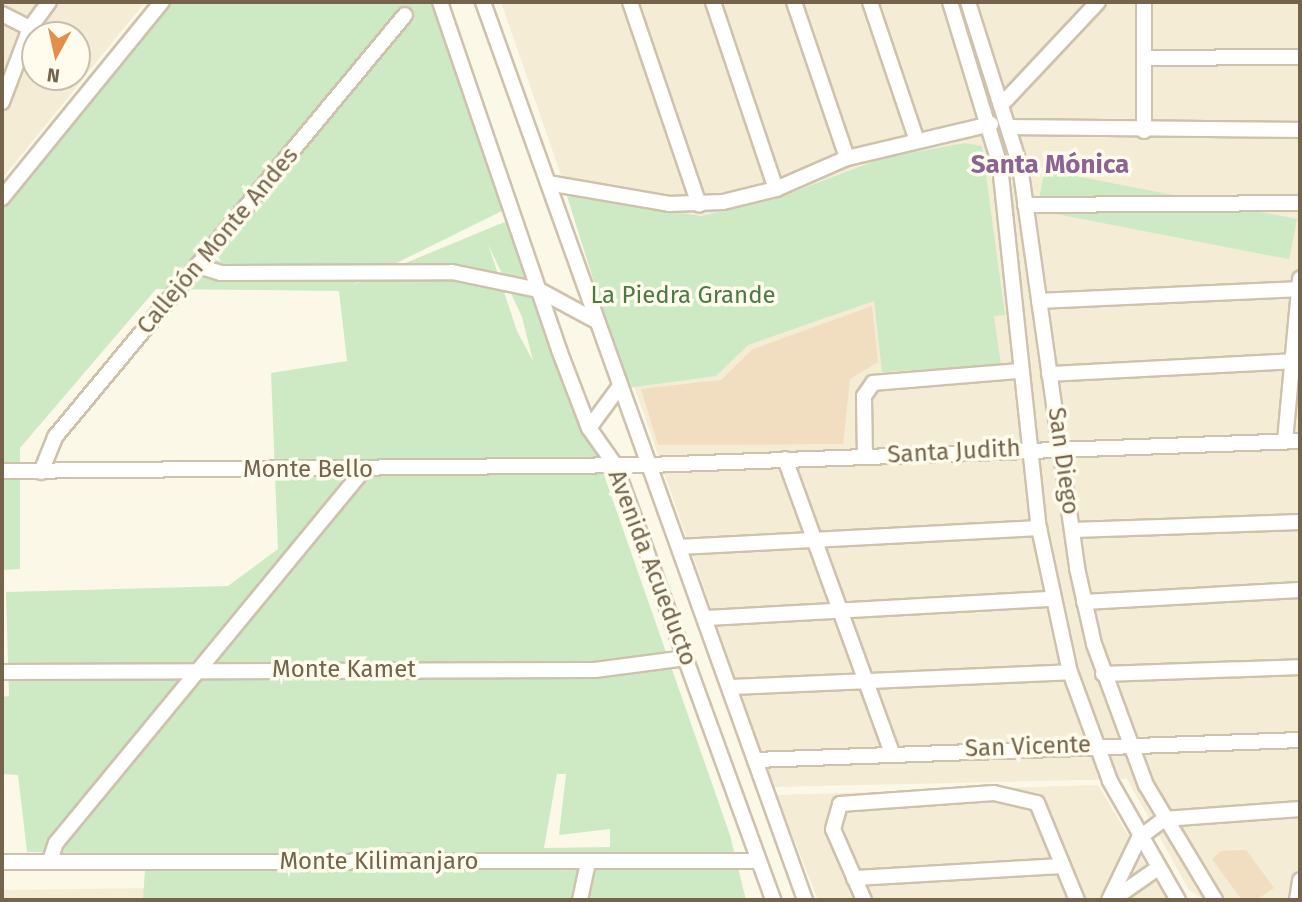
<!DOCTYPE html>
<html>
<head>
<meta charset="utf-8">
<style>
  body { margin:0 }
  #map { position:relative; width:1302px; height:902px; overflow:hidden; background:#fcf8e7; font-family:"Fira Sans",sans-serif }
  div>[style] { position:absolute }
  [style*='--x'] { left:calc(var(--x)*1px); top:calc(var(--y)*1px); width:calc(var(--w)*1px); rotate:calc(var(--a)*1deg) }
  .residential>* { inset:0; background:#f4ecd5 }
  .green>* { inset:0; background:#cdeac5; transform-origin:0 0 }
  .building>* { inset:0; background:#f1ddbf }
  .roads { filter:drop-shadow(2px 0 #cec2ad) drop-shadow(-2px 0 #cec2ad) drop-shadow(0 2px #cec2ad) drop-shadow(0 -2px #cec2ad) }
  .minor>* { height:14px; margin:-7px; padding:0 7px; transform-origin:7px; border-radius:7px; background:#fff }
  span { translate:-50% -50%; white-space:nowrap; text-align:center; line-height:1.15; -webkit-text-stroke:7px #fffbed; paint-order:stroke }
  .street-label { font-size:24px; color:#75634b }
  .park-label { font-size:24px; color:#497b43 }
  .neighbourhood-label { font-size:26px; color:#8c6392; font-weight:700 }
  .frame { position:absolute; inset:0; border:4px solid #75634b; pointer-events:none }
  .north { position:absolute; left:21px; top:21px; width:70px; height:70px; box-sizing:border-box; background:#fffbed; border:2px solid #c8beac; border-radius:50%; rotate:188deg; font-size:19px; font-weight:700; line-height:28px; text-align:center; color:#75634b }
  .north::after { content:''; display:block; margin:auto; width:24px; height:32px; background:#e38e4f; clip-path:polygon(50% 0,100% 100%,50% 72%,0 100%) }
</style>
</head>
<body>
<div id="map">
  <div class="residential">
    <div style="clip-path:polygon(evenodd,2px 2px,145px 2px,2px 179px,2px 2px,35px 35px,77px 35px,77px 77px,35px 77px,35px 35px)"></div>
    <div style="clip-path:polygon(501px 2px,1300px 2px,1300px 900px,1204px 900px,1189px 890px,1127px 779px,773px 787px)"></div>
    <div style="clip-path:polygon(1098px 785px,1167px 900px,818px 900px,777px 795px)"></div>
    <div style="clip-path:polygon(565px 883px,562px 900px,2px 900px,2px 890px)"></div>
  </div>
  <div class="green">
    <div style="clip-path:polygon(evenodd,173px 2px,433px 2px,508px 208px,350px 286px,514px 218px,730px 835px,746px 900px,143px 900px,146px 854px,27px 852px,18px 775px,2px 774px,2px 697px,9px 696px,6px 592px,228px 586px,278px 549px,271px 373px,347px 361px,339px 291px,156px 289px,20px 448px,20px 569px,2px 570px,2px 207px,173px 2px,488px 244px,522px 317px,533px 361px,517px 331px,488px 244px,173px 2px,557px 774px,566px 774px,559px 835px,610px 829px,610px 847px,544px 848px,557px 774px)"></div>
    <div style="clip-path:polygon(965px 143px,982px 146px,1005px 315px,994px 316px,1001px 365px,882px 372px,874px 301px,748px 345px,716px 376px,627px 388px,567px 196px,701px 216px,775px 199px,883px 158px)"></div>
    <div style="left:1297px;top:219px;width:41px;height:257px;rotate:101deg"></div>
  </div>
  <div class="building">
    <div style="clip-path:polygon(872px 306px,878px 362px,850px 379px,843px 444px,658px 445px,641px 389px,721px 380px,753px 349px)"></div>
    <div style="clip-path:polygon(1246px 850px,1274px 888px,1256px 900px,1242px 900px,1212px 859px,1221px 851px)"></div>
  </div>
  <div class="roads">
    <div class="minor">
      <div style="--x:440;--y:2;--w:368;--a:71.1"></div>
      <div style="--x:559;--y:350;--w:84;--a:69"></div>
      <div style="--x:589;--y:428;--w:45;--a:54.9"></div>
      <div style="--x:615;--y:465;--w:463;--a:70"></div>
      <div style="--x:483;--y:2;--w:954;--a:70.27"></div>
      <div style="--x:630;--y:2;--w:214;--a:71.2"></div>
      <div style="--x:713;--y:2;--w:197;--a:71.4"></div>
      <div style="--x:794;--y:2;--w:165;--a:71.2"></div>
      <div style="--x:870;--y:2;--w:144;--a:71.3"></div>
      <div style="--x:950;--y:2;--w:171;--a:73"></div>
      <div style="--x:1000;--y:166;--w:364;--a:83.9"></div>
      <div style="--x:1039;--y:528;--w:147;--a:77.9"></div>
      <div style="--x:1070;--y:672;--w:116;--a:69.8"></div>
      <div style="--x:1110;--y:781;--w:137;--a:60.3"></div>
      <div style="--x:968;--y:2;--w:172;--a:72.4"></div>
      <div style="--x:1020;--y:166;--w:406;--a:81.9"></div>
      <div style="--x:1077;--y:568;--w:78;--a:77.4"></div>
      <div style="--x:1094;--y:644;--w:150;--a:69.8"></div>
      <div style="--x:1146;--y:785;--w:134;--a:59"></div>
      <div style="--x:2;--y:14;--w:31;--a:27"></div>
      <div style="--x:1145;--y:58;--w:155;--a:-0.4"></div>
      <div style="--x:1005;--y:101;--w:136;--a:-46.8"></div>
      <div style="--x:2;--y:102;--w:79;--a:-69.3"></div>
      <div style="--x:30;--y:28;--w:32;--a:-54"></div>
      <div style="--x:1012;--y:127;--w:288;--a:0.6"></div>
      <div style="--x:1144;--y:131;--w:129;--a:-90"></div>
      <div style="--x:548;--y:183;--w:123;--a:9.8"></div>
      <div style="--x:669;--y:204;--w:54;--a:-2.1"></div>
      <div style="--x:723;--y:202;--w:55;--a:-13.8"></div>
      <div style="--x:776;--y:189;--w:77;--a:-23.6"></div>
      <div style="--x:847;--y:158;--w:148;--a:-13.3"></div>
      <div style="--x:2;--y:198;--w:253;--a:-50.8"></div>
      <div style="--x:1025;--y:205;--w:275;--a:-0.4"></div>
      <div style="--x:198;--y:266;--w:24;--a:17"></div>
      <div style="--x:221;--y:273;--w:231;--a:-0.2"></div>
      <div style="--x:452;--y:272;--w:89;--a:11.7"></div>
      <div style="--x:539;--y:290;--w:67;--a:28.5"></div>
      <div style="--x:1039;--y:301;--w:261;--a:-2.6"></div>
      <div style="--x:1049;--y:374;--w:251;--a:-3"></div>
      <div style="--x:589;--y:428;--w:52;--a:-53.6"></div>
      <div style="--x:1285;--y:441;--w:163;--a:-84.7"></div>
      <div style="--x:865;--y:456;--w:60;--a:-91"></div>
      <div style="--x:864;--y:396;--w:16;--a:-55"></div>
      <div style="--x:873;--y:383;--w:147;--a:-4.7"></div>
      <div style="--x:785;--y:459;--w:311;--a:70"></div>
      <div style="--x:2;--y:471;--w:647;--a:-0.53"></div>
      <div style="--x:649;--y:465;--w:651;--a:-2.11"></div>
      <div style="--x:41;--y:472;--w:38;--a:-68"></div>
      <div style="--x:55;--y:437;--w:548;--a:-50.33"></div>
      <div style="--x:1073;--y:530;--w:227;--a:-2"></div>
      <div style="--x:679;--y:547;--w:361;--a:-3"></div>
      <div style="--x:1084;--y:602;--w:216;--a:-3.2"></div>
      <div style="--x:707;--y:618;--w:346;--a:-3.2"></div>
      <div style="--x:2;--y:672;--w:593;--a:-0.19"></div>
      <div style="--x:595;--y:670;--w:92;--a:-7.5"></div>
      <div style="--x:1103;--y:674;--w:197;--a:-2"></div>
      <div style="--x:732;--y:687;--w:338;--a:-2.5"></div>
      <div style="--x:755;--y:760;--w:545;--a:-2.1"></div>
      <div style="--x:50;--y:861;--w:19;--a:-72"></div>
      <div style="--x:56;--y:843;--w:484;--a:-50.5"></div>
      <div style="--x:2;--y:862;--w:755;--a:-0.08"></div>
      <div style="--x:854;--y:878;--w:209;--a:-3.3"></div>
      <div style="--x:580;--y:900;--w:39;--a:-78"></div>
      <div style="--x:864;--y:900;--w:77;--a:-113.6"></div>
      <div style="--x:833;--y:829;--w:26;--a:-74"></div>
      <div style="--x:840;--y:804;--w:154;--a:-4.1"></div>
      <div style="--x:994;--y:793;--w:44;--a:13.1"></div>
      <div style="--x:1037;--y:803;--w:105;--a:67.6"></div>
      <div style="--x:1109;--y:900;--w:69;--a:-64.2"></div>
      <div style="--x:1139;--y:838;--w:31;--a:-37"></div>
      <div style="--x:1164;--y:819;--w:136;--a:-4.2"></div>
      <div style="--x:1112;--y:900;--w:56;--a:-34.8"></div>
      <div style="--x:1297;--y:900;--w:20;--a:-81"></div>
    </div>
  </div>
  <div class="street-label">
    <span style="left:218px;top:241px;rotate:-50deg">Callejón Monte Andes</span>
    <span style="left:954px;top:452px;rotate:-3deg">Santa Judith</span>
    <span style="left:1063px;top:461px;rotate:82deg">San Diego</span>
    <span style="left:308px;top:470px">Monte Bello</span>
    <span style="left:652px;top:568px;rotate:69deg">Avenida Acueducto</span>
    <span style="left:344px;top:670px">Monte Kamet</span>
    <span style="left:1028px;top:747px;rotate:-2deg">San Vicente</span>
    <span style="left:379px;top:862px">Monte Kilimanjaro</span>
  </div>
  <div class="park-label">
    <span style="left:683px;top:296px">La Piedra Grande</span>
  </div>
  <div class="neighbourhood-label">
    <span style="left:1050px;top:165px">Santa Mónica</span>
  </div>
  <div class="frame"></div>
  <div class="north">N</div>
</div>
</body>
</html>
